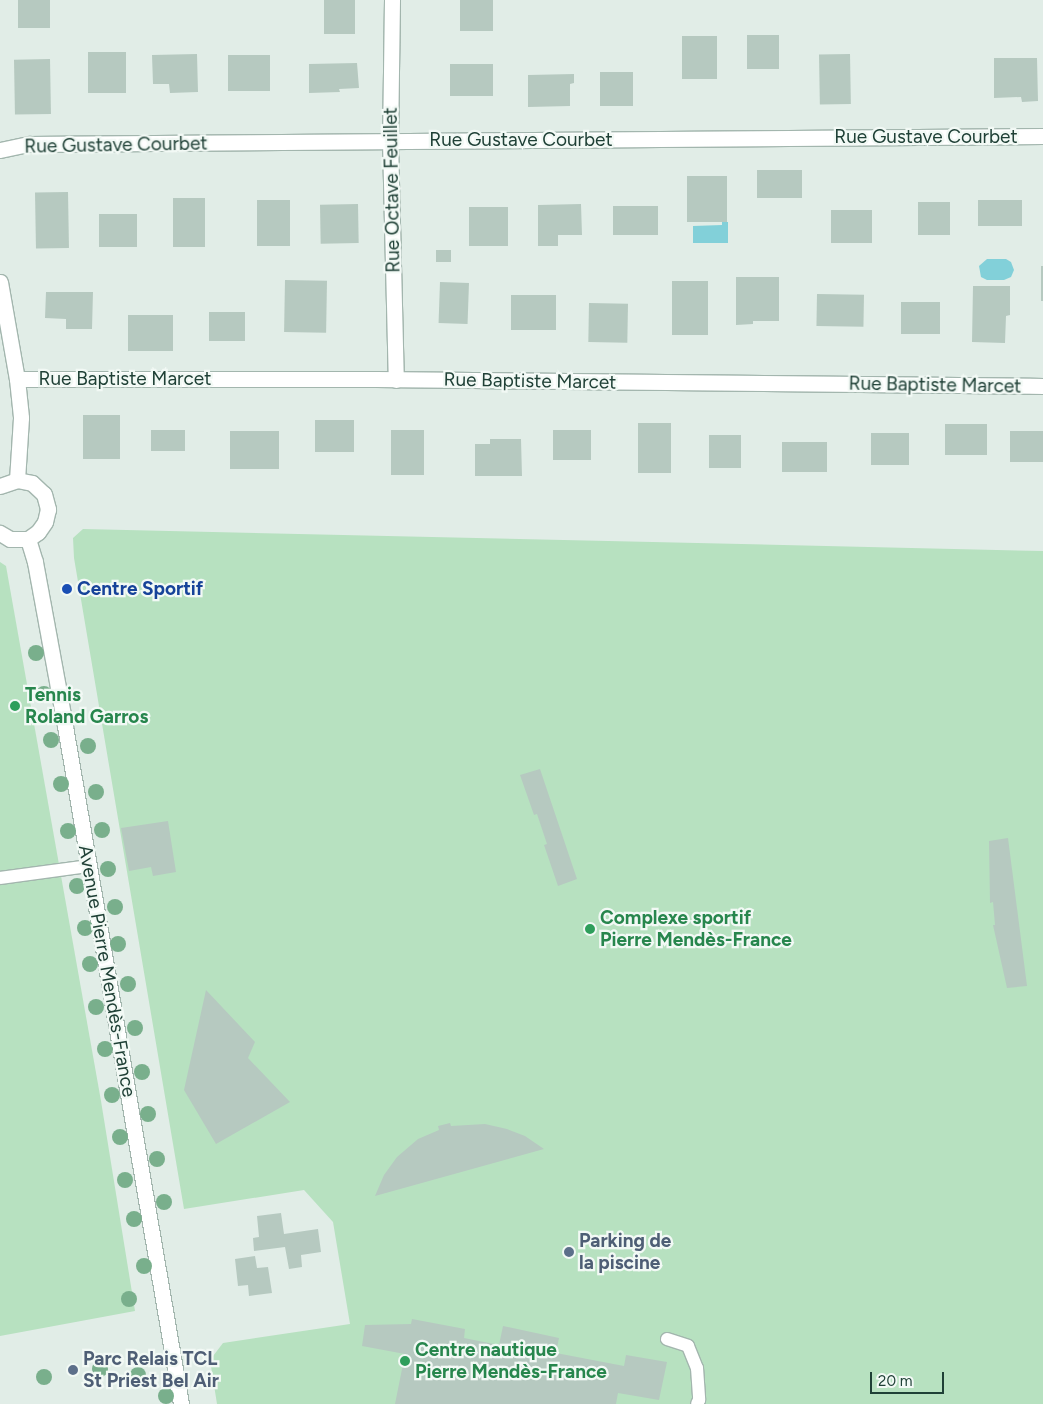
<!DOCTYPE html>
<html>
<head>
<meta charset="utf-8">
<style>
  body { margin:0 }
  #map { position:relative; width:1043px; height:1404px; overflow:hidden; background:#e1ede7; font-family:Figtree,sans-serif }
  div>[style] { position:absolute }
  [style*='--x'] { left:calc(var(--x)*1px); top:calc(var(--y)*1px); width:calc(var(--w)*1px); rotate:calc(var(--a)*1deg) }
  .green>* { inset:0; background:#b7e1c0 }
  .water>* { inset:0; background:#82d0d9 }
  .building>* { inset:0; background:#b6c9c0; transform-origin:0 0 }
  .roads { filter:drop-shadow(1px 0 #a3b6ae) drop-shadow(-1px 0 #a3b6ae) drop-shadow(0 1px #a3b6ae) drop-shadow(0 -1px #a3b6ae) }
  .service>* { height:12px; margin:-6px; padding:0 6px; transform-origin:6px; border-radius:6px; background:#fff }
  .minor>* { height:15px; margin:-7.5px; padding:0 7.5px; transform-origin:7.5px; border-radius:7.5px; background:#fff }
  .trees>* { width:16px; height:16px; margin:-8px; border-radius:50%; background:#79af8c }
  .dots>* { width:14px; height:14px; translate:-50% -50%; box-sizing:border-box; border:2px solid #f2f9f5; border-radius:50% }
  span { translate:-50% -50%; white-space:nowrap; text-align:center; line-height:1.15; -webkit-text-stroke:4.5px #f2f9f5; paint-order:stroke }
  .street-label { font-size:19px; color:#1f4036 }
  .transit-label { font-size:19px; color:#164399; font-weight:700 }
  .left { translate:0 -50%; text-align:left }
  .leisure-label { font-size:19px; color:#27864d; font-weight:700 }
  .service-label { font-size:19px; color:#4e5e75; font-weight:700 }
  .scale { position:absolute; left:870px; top:1372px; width:74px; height:22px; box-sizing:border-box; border:2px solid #1f4036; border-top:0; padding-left:6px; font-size:15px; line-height:18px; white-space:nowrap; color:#1f4036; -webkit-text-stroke:4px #f2f9f5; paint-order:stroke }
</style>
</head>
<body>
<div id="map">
  <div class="green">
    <div style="clip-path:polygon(83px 529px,1043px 551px,1043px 1404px,217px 1404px,210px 1360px,223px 1343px,350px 1324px,333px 1222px,304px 1190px,184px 1209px,74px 558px,73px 538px)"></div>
    <div style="clip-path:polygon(0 562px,6px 566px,101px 1101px,135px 1311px,0 1336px)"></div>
  </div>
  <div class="water">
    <div style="clip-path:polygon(722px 222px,728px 222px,728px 243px,693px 243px,693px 226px,722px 225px)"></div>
    <div style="clip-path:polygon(987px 259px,1006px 259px,1011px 262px,1014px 270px,1011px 277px,1004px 280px,987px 280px,981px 277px,979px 266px)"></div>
  </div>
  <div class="building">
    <div style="left:18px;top:0;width:32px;height:28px"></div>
    <div style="left:324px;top:0;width:31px;height:34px"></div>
    <div style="left:460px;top:0;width:33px;height:31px"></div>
    <div style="left:747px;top:35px;width:32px;height:34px"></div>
    <div style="left:682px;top:36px;width:35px;height:43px"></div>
    <div style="left:88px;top:52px;width:38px;height:41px"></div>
    <div style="clip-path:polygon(197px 54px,198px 92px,170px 93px,169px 84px,153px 84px,152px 55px)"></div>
    <div style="left:850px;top:54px;width:50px;height:31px;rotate:89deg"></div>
    <div style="left:270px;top:55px;width:36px;height:42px;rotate:90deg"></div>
    <div style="clip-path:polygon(994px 58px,1037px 58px,1038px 101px,1022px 102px,1021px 97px,994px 98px)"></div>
    <div style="left:50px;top:59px;width:55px;height:36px;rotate:89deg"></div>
    <div style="clip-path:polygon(357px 63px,359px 88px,339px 89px,340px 92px,309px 93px,309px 64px)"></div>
    <div style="left:450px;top:64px;width:43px;height:32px"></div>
    <div style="left:600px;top:72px;width:33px;height:34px"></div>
    <div style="clip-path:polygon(574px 74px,574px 83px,570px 84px,570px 106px,528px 107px,528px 75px)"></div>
    <div style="left:802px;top:170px;width:28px;height:45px;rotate:90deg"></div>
    <div style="left:687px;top:176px;width:40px;height:46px"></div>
    <div style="left:68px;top:192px;width:56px;height:33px;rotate:89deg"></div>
    <div style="left:173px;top:198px;width:32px;height:49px"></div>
    <div style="left:257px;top:200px;width:33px;height:46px"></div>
    <div style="left:1022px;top:200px;width:26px;height:44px;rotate:90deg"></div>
    <div style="left:918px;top:202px;width:32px;height:33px"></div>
    <div style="left:358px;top:204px;width:39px;height:38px;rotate:89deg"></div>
    <div style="clip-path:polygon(581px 204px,582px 235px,558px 235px,558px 246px,538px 246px,538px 205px)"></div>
    <div style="left:613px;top:206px;width:45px;height:29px"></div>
    <div style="left:469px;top:207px;width:39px;height:39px"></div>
    <div style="left:831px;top:210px;width:41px;height:33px"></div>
    <div style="left:99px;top:214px;width:38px;height:33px"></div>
    <div style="left:451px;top:250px;width:12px;height:15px;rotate:90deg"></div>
    <div style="left:1041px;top:266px;width:2px;height:35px"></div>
    <div style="clip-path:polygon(736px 277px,779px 277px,779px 321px,753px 321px,753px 324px,736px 325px)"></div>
    <div style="left:285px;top:280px;width:42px;height:52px;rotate:1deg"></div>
    <div style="left:672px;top:281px;width:36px;height:54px"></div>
    <div style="left:440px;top:282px;width:29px;height:41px;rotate:2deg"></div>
    <div style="clip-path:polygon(973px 286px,1010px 286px,1010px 315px,1006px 316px,1005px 343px,972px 342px)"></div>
    <div style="clip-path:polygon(46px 292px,93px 292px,92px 329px,66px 329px,66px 319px,45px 318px)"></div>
    <div style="left:817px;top:294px;width:47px;height:32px;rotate:1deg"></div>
    <div style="left:511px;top:295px;width:45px;height:35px"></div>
    <div style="left:901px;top:302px;width:39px;height:32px"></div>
    <div style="left:589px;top:303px;width:39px;height:39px;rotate:1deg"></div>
    <div style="left:209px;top:312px;width:36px;height:29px"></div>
    <div style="left:128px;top:315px;width:45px;height:36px"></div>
    <div style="left:83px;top:415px;width:37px;height:44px"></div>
    <div style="left:315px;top:420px;width:39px;height:32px"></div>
    <div style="left:638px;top:423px;width:33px;height:50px"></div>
    <div style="left:945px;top:424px;width:42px;height:31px"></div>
    <div style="left:151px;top:430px;width:34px;height:21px"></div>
    <div style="left:391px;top:430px;width:33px;height:45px"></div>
    <div style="left:553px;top:430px;width:38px;height:30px"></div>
    <div style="left:230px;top:431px;width:49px;height:38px"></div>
    <div style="left:1010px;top:431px;width:33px;height:31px"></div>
    <div style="left:871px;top:433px;width:38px;height:32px"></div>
    <div style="left:709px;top:435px;width:32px;height:33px"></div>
    <div style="clip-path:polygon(490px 439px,521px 439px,522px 476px,475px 476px,475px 444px,490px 444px)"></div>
    <div style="left:782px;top:442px;width:45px;height:30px"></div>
    <div style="clip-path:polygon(540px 769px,577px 879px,558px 886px,544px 845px,547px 844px,537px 814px,534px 815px,520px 775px)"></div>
    <div style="clip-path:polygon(168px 821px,176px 872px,153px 876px,151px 867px,129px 871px,121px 828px)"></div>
    <div style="clip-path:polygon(1008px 838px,1027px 986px,1007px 988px,993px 925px,995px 925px,993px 902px,990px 903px,989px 841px)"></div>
    <div style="clip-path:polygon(206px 990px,255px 1042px,248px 1058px,290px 1102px,216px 1144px,184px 1090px)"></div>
    <div style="clip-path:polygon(450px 1123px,451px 1126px,485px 1124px,507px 1129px,525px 1136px,544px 1149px,375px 1196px,384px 1175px,397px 1157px,418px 1139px,439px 1130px,438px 1126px)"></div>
    <div style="clip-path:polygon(281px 1213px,284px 1234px,318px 1229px,321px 1252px,301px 1255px,302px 1267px,289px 1269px,285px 1247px,254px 1251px,253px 1238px,259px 1237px,257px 1216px)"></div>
    <div style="clip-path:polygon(255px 1256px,257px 1268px,268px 1267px,272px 1293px,249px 1296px,248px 1285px,238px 1286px,235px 1259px)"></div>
    <div style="clip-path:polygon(412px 1319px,465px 1329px,464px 1338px,499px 1345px,503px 1326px,559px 1338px,556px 1353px,624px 1366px,626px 1355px,667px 1362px,659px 1400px,618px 1393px,616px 1404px,395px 1404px,405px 1354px,362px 1346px,365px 1325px,411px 1324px)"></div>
  </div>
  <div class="roads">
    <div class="service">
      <div style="--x:0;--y:878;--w:90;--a:-7.7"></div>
      <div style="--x:667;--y:1339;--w:22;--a:18"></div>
      <div style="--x:688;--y:1346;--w:24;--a:68"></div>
      <div style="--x:697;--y:1368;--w:32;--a:86"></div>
      <div style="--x:699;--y:1400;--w:4;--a:117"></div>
    </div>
    <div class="minor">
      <div style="--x:392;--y:0;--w:141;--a:90.8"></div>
      <div style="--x:390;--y:141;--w:239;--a:88.6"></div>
      <div style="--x:0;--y:150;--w:30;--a:-12"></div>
      <div style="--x:29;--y:144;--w:1014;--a:-0.45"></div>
      <div style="--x:0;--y:282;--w:98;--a:80.1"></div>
      <div style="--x:17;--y:379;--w:39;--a:84"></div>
      <div style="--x:21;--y:418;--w:62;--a:93.7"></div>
      <div style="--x:17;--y:379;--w:359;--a:0"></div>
      <div style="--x:376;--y:379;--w:667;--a:0.6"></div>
      <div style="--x:0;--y:486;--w:18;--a:-19"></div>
      <div style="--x:17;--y:480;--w:15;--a:11"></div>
      <div style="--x:32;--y:483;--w:16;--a:43"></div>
      <div style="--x:44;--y:494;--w:16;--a:75"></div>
      <div style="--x:48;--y:509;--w:13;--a:103"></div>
      <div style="--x:45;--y:522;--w:12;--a:125"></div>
      <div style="--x:38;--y:532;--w:12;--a:145"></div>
      <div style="--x:28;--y:539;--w:18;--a:180"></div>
      <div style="--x:10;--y:539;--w:12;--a:-149"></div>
      <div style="--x:28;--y:539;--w:24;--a:73"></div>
      <div style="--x:35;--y:562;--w:167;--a:79.6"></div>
      <div style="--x:65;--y:726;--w:688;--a:80.29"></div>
    </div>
  </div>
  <div class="trees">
    <div style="left:36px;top:653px"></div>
    <div style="left:44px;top:694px"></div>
    <div style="left:51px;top:740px"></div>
    <div style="left:88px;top:746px"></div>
    <div style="left:61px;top:784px"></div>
    <div style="left:96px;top:792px"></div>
    <div style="left:102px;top:830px"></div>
    <div style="left:68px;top:831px"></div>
    <div style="left:108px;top:869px"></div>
    <div style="left:77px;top:886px"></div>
    <div style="left:115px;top:907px"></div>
    <div style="left:85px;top:928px"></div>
    <div style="left:118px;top:944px"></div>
    <div style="left:90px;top:964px"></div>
    <div style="left:128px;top:984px"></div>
    <div style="left:96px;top:1007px"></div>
    <div style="left:135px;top:1028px"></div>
    <div style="left:105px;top:1049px"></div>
    <div style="left:142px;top:1072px"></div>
    <div style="left:112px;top:1095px"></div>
    <div style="left:148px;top:1114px"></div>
    <div style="left:120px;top:1137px"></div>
    <div style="left:157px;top:1159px"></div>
    <div style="left:125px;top:1180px"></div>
    <div style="left:164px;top:1202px"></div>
    <div style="left:134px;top:1219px"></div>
    <div style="left:144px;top:1266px"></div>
    <div style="left:129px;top:1299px"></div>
    <div style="left:100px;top:1369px"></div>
    <div style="left:138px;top:1375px"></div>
    <div style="left:44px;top:1377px"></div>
    <div style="left:166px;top:1396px"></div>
  </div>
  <div class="dots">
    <div style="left:67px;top:589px;background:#1a4fb4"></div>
    <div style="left:15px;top:706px;background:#2e9e5b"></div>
    <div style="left:590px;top:929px;background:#2e9e5b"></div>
    <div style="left:569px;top:1252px;background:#5c6f8a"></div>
    <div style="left:405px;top:1361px;background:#2e9e5b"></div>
    <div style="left:73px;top:1370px;background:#5c6f8a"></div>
  </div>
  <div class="street-label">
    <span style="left:926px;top:137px">Rue Gustave Courbet</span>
    <span style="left:521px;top:140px">Rue Gustave Courbet</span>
    <span style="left:116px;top:145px;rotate:-1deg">Rue Gustave Courbet</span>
    <span style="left:392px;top:190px;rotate:-91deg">Rue Octave Feuillet</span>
    <span style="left:125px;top:379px">Rue Baptiste Marcet</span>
    <span style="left:530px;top:381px;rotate:1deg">Rue Baptiste Marcet</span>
    <span style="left:935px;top:385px;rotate:1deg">Rue Baptiste Marcet</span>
    <span style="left:107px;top:971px;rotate:80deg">Avenue Pierre Mendès-France</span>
  </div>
  <div class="transit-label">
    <span class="left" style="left:77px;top:589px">Centre Sportif</span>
  </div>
  <div class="leisure-label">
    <span class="left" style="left:25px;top:706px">Tennis<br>Roland Garros</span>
    <span class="left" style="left:600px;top:929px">Complexe sportif<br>Pierre Mendès-France</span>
    <span class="left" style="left:415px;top:1361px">Centre nautique<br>Pierre Mendès-France</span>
  </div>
  <div class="service-label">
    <span class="left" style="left:579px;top:1252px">Parking de<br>la piscine</span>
    <span class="left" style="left:83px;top:1370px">Parc Relais TCL<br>St Priest Bel Air</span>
  </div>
  <div class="scale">20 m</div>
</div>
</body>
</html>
